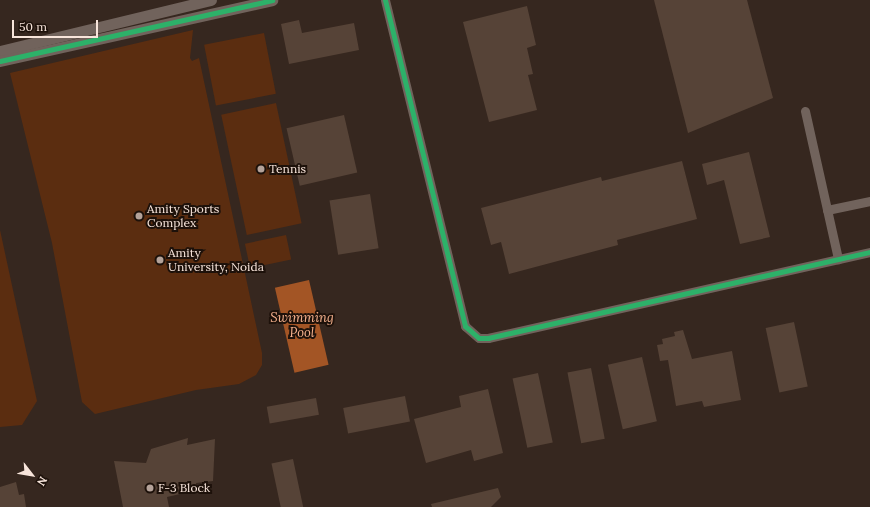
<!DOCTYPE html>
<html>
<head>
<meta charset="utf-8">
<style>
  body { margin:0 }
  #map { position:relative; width:870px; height:507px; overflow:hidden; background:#36271f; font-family:Lora,serif }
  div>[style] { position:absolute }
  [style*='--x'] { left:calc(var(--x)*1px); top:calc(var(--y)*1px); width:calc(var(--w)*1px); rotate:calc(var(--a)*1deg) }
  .green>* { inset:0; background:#5b2d10; transform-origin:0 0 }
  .water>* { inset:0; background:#a35525; transform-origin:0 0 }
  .building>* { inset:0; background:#564337; transform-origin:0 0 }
  .minor>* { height:9px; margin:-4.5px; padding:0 4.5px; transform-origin:4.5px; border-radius:4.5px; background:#71635c }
  .tertiary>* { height:11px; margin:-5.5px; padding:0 5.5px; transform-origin:5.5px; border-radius:5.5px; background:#71635c }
  .cycleway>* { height:5px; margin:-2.5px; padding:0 2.5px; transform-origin:2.5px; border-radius:2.5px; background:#2db169 }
  .dots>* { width:11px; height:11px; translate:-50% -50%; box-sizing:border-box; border:2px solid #1d110a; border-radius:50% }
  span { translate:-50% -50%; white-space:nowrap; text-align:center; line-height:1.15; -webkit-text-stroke:4px #1d110a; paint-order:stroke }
  .poi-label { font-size:12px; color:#f8e5db }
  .left { translate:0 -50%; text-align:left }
  .water-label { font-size:13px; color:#f7b28e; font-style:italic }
  .north { position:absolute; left:12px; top:455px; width:40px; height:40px; -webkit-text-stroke:3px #1d110a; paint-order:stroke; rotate:121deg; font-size:11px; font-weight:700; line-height:16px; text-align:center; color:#f8e5db }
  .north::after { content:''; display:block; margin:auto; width:14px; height:18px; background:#f8e5db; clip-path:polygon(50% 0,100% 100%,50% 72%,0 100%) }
  .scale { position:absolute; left:12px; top:20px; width:86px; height:18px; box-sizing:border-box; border:2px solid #f8e5db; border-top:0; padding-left:5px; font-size:12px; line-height:14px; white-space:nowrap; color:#f8e5db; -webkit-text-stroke:3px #1d110a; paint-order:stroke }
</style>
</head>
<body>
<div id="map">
  <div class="green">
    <div style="clip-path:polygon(193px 30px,190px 58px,192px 61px,199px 58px,262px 353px,262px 365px,256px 375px,239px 384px,196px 390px,95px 414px,82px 402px,52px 243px,10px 73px)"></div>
    <div style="left:264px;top:33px;width:62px;height:61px;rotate:79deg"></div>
    <div style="left:276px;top:103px;width:123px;height:56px;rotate:78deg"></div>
    <div style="clip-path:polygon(0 230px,37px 401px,22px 425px,0 427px)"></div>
    <div style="left:286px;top:235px;width:25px;height:42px;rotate:78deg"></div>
  </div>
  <div class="water">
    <div style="left:309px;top:280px;width:87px;height:35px;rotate:77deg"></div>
  </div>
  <div class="building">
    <div style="clip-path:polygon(654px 0,747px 0,773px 98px,688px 133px)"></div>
    <div style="clip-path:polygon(527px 6px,536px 45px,527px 48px,533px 74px,528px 75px,537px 110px,489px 122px,463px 22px)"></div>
    <div style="clip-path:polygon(299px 20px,302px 33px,354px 23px,359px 50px,289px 64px,281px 24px)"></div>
    <div style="left:344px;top:115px;width:59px;height:59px;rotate:77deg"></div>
    <div style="clip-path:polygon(749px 152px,770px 237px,740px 244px,724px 180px,707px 185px,702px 164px)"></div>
    <div style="clip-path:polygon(682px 161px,697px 219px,617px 240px,618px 245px,509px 274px,501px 242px,491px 245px,481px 208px,601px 177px,602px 181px)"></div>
    <div style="left:370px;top:194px;width:55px;height:41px;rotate:81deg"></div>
    <div style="left:794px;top:322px;width:66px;height:29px;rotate:78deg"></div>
    <div style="clip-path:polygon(683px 330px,692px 359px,732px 351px,741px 400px,704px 407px,702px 401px,676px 406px,668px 360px,660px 361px,657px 345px,663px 344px,662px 339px,675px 336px,674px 332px)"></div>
    <div style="left:642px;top:357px;width:66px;height:35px;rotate:77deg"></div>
    <div style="left:591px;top:368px;width:72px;height:24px;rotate:79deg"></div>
    <div style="left:538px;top:373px;width:71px;height:26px;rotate:78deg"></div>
    <div style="clip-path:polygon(488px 389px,503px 453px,474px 461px,471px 450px,426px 463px,414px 419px,461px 407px,459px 396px)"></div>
    <div style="left:405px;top:396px;width:26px;height:63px;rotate:79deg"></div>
    <div style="left:316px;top:398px;width:17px;height:50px;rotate:80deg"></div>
    <div style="clip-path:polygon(188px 438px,187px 445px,215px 439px,213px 481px,196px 483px,197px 490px,167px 497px,169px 507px,123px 507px,114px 461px,146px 463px,151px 449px)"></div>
    <div style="left:293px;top:459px;width:49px;height:22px;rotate:78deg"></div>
    <div style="clip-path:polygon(16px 482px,19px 495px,24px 494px,26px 507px,0 507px,0 487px)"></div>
    <div style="clip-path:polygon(498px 488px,501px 497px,491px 507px,432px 507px,431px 504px)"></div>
  </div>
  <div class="minor">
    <div style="--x:385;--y:0;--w:336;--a:76.2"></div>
    <div style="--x:465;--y:326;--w:18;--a:41"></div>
    <div style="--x:479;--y:338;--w:9;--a:0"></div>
    <div style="--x:488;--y:338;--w:392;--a:-12.7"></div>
    <div style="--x:805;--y:111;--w:152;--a:77.4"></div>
    <div style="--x:827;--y:210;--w:44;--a:-11.8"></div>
  </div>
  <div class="tertiary">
    <div style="--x:0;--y:51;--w:217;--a:-13.6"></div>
    <div style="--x:0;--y:61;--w:279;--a:-12.6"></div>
  </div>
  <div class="cycleway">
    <div style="--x:385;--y:0;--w:336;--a:76.2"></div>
    <div style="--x:465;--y:326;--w:18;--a:41"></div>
    <div style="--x:479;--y:338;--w:9;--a:0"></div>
    <div style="--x:488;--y:338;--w:392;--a:-12.7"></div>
    <div style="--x:0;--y:61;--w:279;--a:-12.6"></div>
  </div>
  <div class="dots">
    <div style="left:261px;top:169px;background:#b4a299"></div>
    <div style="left:139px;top:216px;background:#b4a299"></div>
    <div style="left:160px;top:260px;background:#b4a299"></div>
    <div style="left:150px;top:488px;background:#b4a299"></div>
  </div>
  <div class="poi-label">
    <span class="left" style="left:269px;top:169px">Tennis</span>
    <span class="left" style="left:147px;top:216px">Amity Sports<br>Complex</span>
    <span class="left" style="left:168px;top:260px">Amity<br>University, Noida</span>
    <span class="left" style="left:158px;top:488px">F-3 Block</span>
  </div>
  <div class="water-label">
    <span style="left:302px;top:326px">Swimming<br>Pool</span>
  </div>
  <div class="north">N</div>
  <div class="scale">50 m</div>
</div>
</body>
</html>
